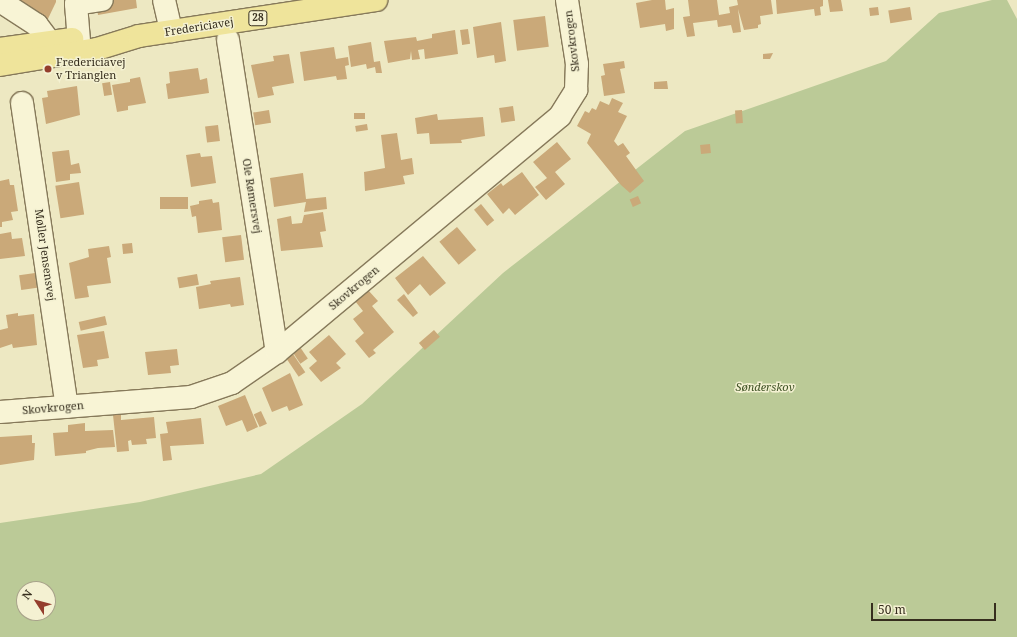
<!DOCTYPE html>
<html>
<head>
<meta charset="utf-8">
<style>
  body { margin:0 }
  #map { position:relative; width:1017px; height:637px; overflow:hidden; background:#ede8c2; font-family:"Noto Serif",serif }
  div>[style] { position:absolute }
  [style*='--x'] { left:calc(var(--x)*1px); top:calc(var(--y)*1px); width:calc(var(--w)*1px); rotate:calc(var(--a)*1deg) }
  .green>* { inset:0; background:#bbca97 }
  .building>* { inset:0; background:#caa979; transform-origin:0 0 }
  .roads { filter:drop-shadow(1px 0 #86795a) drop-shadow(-1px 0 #86795a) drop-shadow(0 1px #86795a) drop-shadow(0 -1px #86795a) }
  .minor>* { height:22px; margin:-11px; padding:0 11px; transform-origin:11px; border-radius:11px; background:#f8f4d5 }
  .major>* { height:22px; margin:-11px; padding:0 11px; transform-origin:11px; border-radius:11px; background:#efe49b }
  .dots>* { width:11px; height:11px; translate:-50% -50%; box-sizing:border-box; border:2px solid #f4f1d2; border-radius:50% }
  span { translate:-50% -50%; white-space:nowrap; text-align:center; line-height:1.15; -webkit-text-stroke:3px #f4f1d2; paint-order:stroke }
  .shield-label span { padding:1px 3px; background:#f4f1d2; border:1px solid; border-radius:3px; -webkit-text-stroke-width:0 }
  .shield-label { font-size:10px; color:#362e1e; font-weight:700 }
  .street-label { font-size:11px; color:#362e1e }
  .poi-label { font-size:11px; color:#362e1e }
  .left { translate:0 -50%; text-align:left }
  .park-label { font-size:11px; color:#3f5225; font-style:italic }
  .north { position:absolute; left:16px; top:581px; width:40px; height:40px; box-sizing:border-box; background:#f4f1d2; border:1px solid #a8a38a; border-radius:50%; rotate:306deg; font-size:11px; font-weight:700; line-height:16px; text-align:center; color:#362e1e }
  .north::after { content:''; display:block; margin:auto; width:14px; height:18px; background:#943e2c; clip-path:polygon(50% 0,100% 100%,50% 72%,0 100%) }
  .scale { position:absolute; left:871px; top:603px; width:125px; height:18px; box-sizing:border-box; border:2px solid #362e1e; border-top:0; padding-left:5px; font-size:12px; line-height:14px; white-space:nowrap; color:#362e1e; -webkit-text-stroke:3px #f4f1d2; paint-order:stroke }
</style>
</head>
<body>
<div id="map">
  <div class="green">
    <div style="clip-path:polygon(evenodd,992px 0,1007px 0,1017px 19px,1017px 637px,0 637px,0 523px,140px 502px,261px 474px,362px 404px,503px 273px,685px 131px,886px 61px,939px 13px,992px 0,24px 589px,48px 589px,48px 613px,24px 613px,24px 589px)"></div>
  </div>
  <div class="building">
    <div style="clip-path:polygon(4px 0,56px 0,56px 2px,45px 25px)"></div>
    <div style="clip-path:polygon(96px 0,136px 0,137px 8px,98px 15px)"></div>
    <div style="clip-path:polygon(652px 0,665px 0,666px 10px,674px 8px,674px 29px,666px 31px,665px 24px,640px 28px,636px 3px)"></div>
    <div style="clip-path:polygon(688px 0,717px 0,719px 15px,730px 13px,729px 7px,738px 5px,737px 0,771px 0,773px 14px,760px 16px,761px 24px,758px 25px,758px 28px,744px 30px,738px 9px,741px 32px,733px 33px,731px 25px,718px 27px,717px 20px,693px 23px,695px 36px,687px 37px,683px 17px,690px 16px)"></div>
    <div style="clip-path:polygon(776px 0,823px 0,823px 6px,820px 7px,821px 15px,815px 16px,814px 9px,777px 14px)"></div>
    <div style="clip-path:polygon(828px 0,841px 0,843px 11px,830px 12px)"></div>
    <div style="left:878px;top:7px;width:8px;height:9px;rotate:83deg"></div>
    <div style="left:910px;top:7px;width:13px;height:22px;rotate:81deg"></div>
    <div style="left:545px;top:16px;width:31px;height:32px;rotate:83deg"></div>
    <div style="clip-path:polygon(501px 22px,506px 61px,495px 63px,494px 55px,477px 58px,473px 27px)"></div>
    <div style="left:468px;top:29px;width:15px;height:8px;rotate:82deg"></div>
    <div style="clip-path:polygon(455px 30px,458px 54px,425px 59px,424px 49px,418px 50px,420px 59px,412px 60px,411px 51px,410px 59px,388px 63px,384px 41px,416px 37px,417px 41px,432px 38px,432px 34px)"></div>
    <div style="clip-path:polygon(371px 42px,374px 62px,380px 61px,382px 73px,376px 73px,375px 67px,367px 69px,366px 64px,351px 67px,348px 46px)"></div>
    <div style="clip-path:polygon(334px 47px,336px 59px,348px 57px,349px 65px,345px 66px,347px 79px,337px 80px,336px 76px,304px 81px,300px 52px)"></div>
    <div style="clip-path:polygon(773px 53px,770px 59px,763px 59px,763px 54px)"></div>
    <div style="clip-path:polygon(289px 54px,294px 83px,272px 87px,274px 95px,258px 98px,251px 65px,274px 61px,273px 56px)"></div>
    <div style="clip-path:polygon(624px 61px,625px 68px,620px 69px,625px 93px,604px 96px,601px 76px,605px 75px,603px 64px)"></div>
    <div style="clip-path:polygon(198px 68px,200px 80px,207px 78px,209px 93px,168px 99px,166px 84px,170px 83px,169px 72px)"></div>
    <div style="clip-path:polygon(140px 77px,146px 103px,128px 106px,128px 110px,117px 112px,112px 85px,130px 82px,130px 79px)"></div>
    <div style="clip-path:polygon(667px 81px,668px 89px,654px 89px,654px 82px)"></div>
    <div style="left:110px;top:82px;width:13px;height:8px;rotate:81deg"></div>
    <div style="clip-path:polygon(77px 86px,80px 115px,46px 124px,42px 98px,48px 97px,47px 91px)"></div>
    <div style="clip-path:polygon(612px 98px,623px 103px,618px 112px,627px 116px,614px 141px,618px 146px,623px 143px,630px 153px,626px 156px,644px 181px,630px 193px,621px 185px,587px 143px,591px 134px,577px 126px,585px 111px,589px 113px,592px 108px,596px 110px,600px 101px,609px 105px)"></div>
    <div style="left:513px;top:106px;width:15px;height:14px;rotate:82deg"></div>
    <div style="left:269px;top:110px;width:13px;height:16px;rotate:81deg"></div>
    <div style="left:742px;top:110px;width:13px;height:7px;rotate:86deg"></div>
    <div style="left:354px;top:113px;width:11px;height:6px"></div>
    <div style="clip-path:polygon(437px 114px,438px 120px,483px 117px,485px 136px,461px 140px,462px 143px,430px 144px,429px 133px,417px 134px,415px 118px)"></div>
    <div style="left:367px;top:124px;width:6px;height:12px;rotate:81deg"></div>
    <div style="left:218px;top:125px;width:16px;height:13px;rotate:83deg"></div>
    <div style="clip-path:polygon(397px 133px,401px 160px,412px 158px,414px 174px,403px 176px,405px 184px,365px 191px,364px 172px,385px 168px,381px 135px)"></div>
    <div style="clip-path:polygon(557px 142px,571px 159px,555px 172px,565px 184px,546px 200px,535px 187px,547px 178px,533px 162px)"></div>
    <div style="left:710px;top:144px;width:9px;height:10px;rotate:84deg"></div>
    <div style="clip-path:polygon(69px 150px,71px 165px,79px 163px,81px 173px,70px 174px,70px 180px,56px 182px,52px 152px)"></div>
    <div style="clip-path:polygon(200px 153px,201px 157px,212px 156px,216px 183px,191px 187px,186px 155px)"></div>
    <div style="clip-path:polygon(522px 172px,539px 195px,515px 215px,509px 208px,503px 214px,487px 194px,501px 183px,503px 186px)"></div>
    <div style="clip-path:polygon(303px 173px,306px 199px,326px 197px,327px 209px,304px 212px,306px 202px,274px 207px,270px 178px)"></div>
    <div style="clip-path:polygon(9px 179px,10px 185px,14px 185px,18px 211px,11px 212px,13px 220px,2px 222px,2px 227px,0 227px,0 181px)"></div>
    <div style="left:79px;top:182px;width:33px;height:24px;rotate:81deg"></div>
    <div style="left:638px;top:196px;width:8px;height:9px;rotate:67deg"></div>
    <div style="left:188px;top:197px;width:12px;height:28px;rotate:90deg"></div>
    <div style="clip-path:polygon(212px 199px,213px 203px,219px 202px,222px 230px,198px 233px,196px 216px,192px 217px,190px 206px,199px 204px,199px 201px)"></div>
    <div style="left:481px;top:204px;width:21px;height:9px;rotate:51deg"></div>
    <div style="clip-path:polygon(323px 212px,326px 231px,320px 232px,323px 247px,281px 251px,277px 219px,291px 216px,292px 224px,302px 223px,304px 215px)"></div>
    <div style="left:457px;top:227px;width:30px;height:23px;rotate:50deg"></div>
    <div style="clip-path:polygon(11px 232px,12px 239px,22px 238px,25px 256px,0 259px,0 234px)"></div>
    <div style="left:241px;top:235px;width:25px;height:19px;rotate:83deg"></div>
    <div style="left:132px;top:243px;width:10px;height:10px;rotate:84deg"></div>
    <div style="clip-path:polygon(109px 246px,111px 257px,107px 258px,111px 283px,87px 286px,89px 297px,75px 299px,69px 263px,89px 257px,88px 249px)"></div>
    <div style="clip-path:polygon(423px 256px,446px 283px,430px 296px,420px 284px,408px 295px,395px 278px)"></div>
    <div style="left:35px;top:273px;width:15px;height:16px;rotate:82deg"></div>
    <div style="left:197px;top:274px;width:11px;height:20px;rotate:80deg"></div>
    <div style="clip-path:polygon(240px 277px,244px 305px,231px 307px,230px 304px,199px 309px,196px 287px,211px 284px,210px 281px)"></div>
    <div style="clip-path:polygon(368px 290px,378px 301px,372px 306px,394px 332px,373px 350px,376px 353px,369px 358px,355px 341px,364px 333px,353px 319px,363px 311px,355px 301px)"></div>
    <div style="clip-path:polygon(404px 294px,418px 313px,413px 317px,397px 300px)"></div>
    <div style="clip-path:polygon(18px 313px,18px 316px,34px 314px,37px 345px,13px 348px,12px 344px,0 348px,0 330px,8px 328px,6px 315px)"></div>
    <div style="left:105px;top:316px;width:9px;height:27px;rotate:77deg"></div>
    <div style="left:434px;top:330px;width:9px;height:20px;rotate:49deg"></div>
    <div style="clip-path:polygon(104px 331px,109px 358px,97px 360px,98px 366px,83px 368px,77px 335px)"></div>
    <div style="clip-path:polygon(329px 335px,346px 354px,336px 363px,341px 368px,321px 382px,309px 368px,317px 361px,309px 352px)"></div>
    <div style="left:300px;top:347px;width:14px;height:9px;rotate:56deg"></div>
    <div style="clip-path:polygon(177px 349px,179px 365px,170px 366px,171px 373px,148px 375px,145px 352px)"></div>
    <div style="left:293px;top:354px;width:22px;height:8px;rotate:56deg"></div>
    <div style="clip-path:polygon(290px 373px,303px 405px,289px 411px,287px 406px,272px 412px,262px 388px)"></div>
    <div style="clip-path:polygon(245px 395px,258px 427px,247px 432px,242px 420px,226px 426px,218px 406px)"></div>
    <div style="left:261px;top:411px;width:14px;height:8px;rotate:65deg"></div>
    <div style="clip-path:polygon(121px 414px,121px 420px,154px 417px,156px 438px,146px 439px,147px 444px,132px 445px,131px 440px,128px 441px,129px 451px,117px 452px,113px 415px)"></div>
    <div style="clip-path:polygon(201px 418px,204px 444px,170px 446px,172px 460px,163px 461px,160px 434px,168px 433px,166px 422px)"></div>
    <div style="clip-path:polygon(85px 423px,85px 431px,113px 430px,115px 447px,98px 448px,86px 451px,86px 453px,55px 456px,53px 433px,68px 432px,68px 425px)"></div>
    <div style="clip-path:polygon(32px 435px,32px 443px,35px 443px,34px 460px,0 465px,0 437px)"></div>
  </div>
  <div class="roads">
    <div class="minor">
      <div style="--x:164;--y:0;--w:32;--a:77"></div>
      <div style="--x:0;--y:1;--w:44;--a:33"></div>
      <div style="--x:37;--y:25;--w:21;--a:53"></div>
      <div style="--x:228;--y:40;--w:316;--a:81.1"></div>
      <div style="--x:80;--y:53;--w:49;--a:-94.7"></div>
      <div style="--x:76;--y:4;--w:26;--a:-9"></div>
      <div style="--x:22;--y:103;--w:307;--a:81.6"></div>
      <div style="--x:0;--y:412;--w:192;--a:-4.5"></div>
      <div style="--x:191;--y:397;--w:43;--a:-18.9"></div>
      <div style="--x:232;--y:383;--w:55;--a:-34.6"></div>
      <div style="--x:277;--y:352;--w:368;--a:-39.8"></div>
      <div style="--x:560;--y:116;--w:31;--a:-58"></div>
      <div style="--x:576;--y:90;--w:26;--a:-88"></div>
      <div style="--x:577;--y:64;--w:65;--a:-98.9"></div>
    </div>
    <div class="major">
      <div style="--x:0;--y:49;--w:73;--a:-7.9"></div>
      <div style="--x:0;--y:65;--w:98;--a:-9.4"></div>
      <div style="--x:97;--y:49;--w:44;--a:-17.2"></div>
      <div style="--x:139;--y:36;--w:240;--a:-8.6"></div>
    </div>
  </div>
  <div class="dots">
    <div style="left:48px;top:69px;background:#943e2c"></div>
  </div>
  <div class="shield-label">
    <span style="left:258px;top:18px">28</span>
  </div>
  <div class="street-label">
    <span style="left:199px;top:27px;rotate:-9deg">Fredericiavej</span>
    <span style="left:572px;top:41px;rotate:-97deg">Skovkrogen</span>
    <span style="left:252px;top:196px;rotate:81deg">Ole Rømersvej</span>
    <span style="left:45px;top:255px;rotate:82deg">Møller Jensensvej</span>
    <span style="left:354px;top:288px;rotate:-40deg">Skovkrogen</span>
    <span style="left:53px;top:408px;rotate:-5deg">Skovkrogen</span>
  </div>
  <div class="poi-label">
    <span class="left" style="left:56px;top:69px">Fredericiavej<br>v Trianglen</span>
  </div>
  <div class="park-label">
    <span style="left:765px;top:387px">Sønderskov</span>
  </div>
  <div class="north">N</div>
  <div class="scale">50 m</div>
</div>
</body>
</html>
